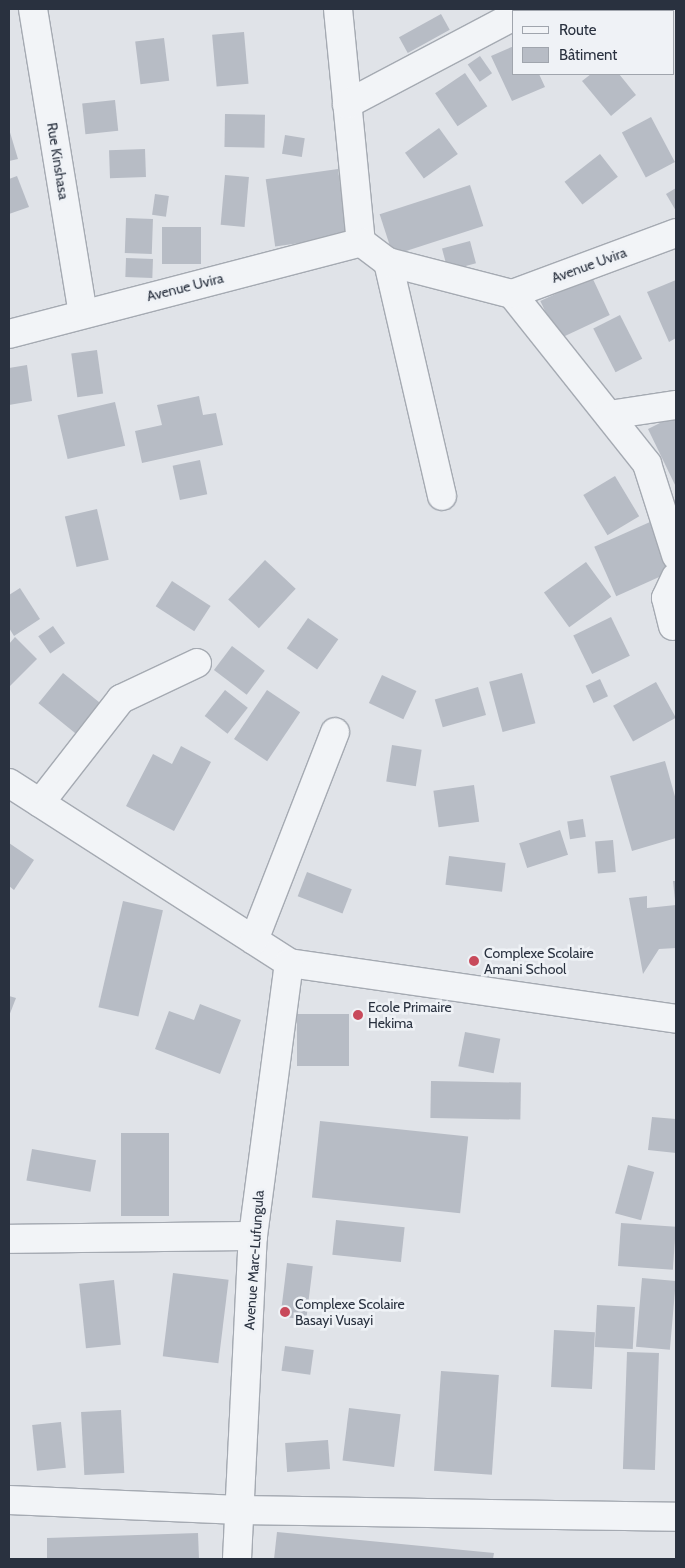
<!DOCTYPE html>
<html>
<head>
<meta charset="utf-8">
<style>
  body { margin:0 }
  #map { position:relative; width:685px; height:1568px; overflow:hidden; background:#e0e3e8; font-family:Cabin,sans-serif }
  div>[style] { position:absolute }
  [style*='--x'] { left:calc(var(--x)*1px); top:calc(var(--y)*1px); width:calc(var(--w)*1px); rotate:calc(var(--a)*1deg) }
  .building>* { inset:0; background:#b7bcc5; transform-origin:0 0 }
  .roads { filter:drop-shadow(1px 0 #a5aab2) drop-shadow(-1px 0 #a5aab2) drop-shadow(0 1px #a5aab2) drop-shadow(0 -1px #a5aab2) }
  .minor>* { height:28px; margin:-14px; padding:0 14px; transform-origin:14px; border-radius:14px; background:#f2f4f7 }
  .dots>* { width:14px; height:14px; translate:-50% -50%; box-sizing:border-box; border:2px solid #eff2f6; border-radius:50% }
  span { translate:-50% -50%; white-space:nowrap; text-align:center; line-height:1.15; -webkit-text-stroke:5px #eff2f6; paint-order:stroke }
  .street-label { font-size:14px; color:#29313f }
  .poi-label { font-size:14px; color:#29313f }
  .left { translate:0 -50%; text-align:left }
  .frame { position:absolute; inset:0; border:10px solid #29313f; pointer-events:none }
  .legend { position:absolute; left:512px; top:10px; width:162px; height:65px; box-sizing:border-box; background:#eff2f6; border:1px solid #a0a5ad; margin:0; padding:6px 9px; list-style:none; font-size:15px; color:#29313f }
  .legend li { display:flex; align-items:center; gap:10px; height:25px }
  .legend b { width:25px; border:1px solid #a0a5ad }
</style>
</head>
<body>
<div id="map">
  <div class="building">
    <div style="clip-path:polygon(542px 9px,568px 9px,562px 11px)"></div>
    <div style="left:441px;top:14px;width:18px;height:48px;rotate:61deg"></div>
    <div style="left:244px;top:32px;width:52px;height:32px;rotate:85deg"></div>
    <div style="left:164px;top:38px;width:43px;height:29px;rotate:83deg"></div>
    <div style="clip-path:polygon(514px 46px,514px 74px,539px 74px,545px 87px,512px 101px,491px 56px)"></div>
    <div style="left:480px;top:56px;width:21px;height:15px;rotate:55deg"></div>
    <div style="left:465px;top:73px;width:40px;height:36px;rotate:56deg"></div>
    <div style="clip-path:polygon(591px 74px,619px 74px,636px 95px,611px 116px,582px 81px)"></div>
    <div style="left:115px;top:100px;width:31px;height:33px;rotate:84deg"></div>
    <div style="left:225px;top:114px;width:40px;height:33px;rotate:1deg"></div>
    <div style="left:651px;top:117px;width:51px;height:33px;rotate:62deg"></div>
    <div style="left:439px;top:128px;width:32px;height:42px;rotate:54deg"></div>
    <div style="clip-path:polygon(9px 129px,18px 159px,9px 161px)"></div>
    <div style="left:285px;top:135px;width:20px;height:19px;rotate:9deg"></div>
    <div style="left:145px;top:149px;width:28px;height:36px;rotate:88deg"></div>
    <div style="left:600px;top:154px;width:29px;height:45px;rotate:52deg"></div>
    <div style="left:338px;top:169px;width:68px;height:73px;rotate:82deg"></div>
    <div style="left:225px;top:175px;width:24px;height:50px;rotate:5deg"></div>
    <div style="clip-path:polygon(17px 176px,29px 207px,9px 214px,9px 179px)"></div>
    <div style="left:470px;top:185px;width:43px;height:95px;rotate:72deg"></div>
    <div style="clip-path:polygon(676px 188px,676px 211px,666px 194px)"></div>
    <div style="left:155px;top:194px;width:14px;height:21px;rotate:8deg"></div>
    <div style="left:126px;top:218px;width:27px;height:35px;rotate:2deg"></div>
    <div style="left:162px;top:227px;width:39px;height:37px"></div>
    <div style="left:470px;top:241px;width:23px;height:29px;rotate:75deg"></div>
    <div style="left:126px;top:258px;width:27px;height:19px;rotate:2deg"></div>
    <div style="left:592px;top:277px;width:42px;height:57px;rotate:65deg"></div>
    <div style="clip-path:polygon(676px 280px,676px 338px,669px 342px,647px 292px)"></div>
    <div style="left:620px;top:315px;width:49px;height:30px;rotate:63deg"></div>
    <div style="left:97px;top:350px;width:44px;height:26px;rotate:82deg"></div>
    <div style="clip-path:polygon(27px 365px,32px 401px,9px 405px,9px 368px)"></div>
    <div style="clip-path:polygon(199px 396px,203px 415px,216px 413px,223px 445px,142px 463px,135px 431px,162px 425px,157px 405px)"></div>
    <div style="left:115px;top:402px;width:45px;height:59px;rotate:77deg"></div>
    <div style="clip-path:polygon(676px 415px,676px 487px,648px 429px)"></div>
    <div style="left:200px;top:460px;width:35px;height:28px;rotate:78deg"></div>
    <div style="left:615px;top:476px;width:47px;height:37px;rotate:59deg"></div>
    <div style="left:97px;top:509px;width:52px;height:33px;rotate:77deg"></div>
    <div style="left:650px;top:522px;width:54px;height:61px;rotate:66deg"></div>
    <div style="left:265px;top:560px;width:42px;height:54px;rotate:43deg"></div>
    <div style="left:586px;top:562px;width:43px;height:52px;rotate:54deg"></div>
    <div style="left:172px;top:581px;width:46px;height:30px;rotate:33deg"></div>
    <div style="clip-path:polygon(20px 588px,40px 619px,14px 636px,9px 628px,9px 595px)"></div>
    <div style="left:611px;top:617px;width:43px;height:42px;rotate:64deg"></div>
    <div style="left:308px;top:618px;width:37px;height:37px;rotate:35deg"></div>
    <div style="left:53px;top:626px;width:21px;height:18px;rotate:55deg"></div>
    <div style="clip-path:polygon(15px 637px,37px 659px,9px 687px,9px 644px)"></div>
    <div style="left:232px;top:646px;width:41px;height:30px;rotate:37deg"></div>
    <div style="left:63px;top:673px;width:53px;height:39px;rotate:39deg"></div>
    <div style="left:522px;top:673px;width:52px;height:34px;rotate:75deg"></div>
    <div style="left:382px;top:675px;width:38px;height:31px;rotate:25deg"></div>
    <div style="left:600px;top:679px;width:19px;height:16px;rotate:65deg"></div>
    <div style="left:656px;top:682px;width:41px;height:49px;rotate:61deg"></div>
    <div style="left:478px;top:687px;width:29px;height:45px;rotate:74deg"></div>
    <div style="left:225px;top:690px;width:29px;height:33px;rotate:38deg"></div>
    <div style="left:267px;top:690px;width:40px;height:59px;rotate:34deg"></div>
    <div style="left:392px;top:745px;width:30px;height:37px;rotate:9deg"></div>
    <div style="clip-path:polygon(181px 746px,211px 762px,174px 831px,126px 806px,153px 754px,172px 764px)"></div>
    <div style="clip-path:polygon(665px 761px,676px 800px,676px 838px,632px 851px,610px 776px)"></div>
    <div style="left:474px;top:785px;width:37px;height:41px;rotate:82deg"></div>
    <div style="left:583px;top:819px;width:18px;height:16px;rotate:81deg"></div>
    <div style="left:560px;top:830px;width:26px;height:43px;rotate:72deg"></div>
    <div style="left:613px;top:840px;width:32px;height:18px;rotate:85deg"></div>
    <div style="clip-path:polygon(9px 843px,34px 860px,14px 890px,9px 886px)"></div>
    <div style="left:449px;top:856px;width:57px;height:29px;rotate:7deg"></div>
    <div style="left:307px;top:872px;width:48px;height:26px;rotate:21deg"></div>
    <div style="clip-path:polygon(673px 881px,676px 881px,676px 900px,675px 900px)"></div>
    <div style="clip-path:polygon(647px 896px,647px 908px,676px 905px,676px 948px,659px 949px,643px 974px,629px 898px)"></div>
    <div style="left:123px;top:901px;width:41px;height:109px;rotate:13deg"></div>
    <div style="clip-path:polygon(9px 996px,16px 998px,9px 1016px)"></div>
    <div style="clip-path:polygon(200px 1004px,241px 1020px,220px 1074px,155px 1049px,169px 1011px,194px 1020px)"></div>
    <div style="left:297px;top:1014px;width:52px;height:52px"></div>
    <div style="left:465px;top:1032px;width:36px;height:35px;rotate:11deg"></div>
    <div style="left:431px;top:1081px;width:90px;height:37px;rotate:1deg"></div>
    <div style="clip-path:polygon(652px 1117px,676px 1119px,676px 1153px,648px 1150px)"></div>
    <div style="left:320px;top:1121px;width:149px;height:77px;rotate:6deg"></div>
    <div style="left:121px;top:1133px;width:48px;height:83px"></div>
    <div style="left:32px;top:1149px;width:65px;height:32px;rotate:10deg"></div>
    <div style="left:628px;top:1165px;width:27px;height:50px;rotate:15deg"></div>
    <div style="left:336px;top:1220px;width:69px;height:35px;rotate:6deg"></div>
    <div style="left:621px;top:1223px;width:55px;height:43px;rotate:4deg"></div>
    <div style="left:287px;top:1263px;width:26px;height:54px;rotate:7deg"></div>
    <div style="left:173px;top:1273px;width:56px;height:84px;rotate:7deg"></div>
    <div style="left:642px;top:1278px;width:34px;height:69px;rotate:5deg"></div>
    <div style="left:114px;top:1280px;width:65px;height:35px;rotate:84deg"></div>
    <div style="left:597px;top:1305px;width:38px;height:42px;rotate:3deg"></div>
    <div style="left:554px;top:1330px;width:41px;height:57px;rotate:3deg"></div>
    <div style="left:285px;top:1346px;width:29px;height:25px;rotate:8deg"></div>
    <div style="left:627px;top:1352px;width:32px;height:117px;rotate:2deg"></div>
    <div style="left:441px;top:1371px;width:58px;height:100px;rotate:4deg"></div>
    <div style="left:349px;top:1408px;width:52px;height:53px;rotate:7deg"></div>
    <div style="left:121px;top:1410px;width:63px;height:40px;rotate:87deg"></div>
    <div style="left:61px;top:1422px;width:46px;height:29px;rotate:84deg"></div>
    <div style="left:328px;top:1440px;width:29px;height:43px;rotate:86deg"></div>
    <div style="clip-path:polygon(277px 1532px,494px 1553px,493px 1559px,274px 1559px)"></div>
    <div style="clip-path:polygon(198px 1533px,199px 1559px,47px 1559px,47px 1538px)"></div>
  </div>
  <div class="roads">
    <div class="minor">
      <div style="--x:33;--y:9;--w:308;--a:80.7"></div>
      <div style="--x:338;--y:9;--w:234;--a:84.4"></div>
      <div style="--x:347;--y:104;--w:189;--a:-27.8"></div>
      <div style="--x:388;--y:262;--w:240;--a:77"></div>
      <div style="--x:512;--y:294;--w:217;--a:51.5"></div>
      <div style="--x:647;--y:464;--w:96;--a:72.3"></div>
      <div style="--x:9;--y:334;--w:364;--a:-14.6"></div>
      <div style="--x:361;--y:242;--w:34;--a:37"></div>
      <div style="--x:388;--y:262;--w:128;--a:14.5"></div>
      <div style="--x:512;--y:294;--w:175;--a:-20.4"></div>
      <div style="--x:609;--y:415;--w:68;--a:-8.5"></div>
      <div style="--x:673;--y:626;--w:29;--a:-104"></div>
      <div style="--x:666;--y:598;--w:23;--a:-65"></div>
      <div style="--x:9;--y:783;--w:333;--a:32.7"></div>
      <div style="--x:289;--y:963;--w:391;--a:8.2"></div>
      <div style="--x:40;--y:803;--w:132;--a:-52.1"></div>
      <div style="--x:121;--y:699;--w:84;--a:-25.3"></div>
      <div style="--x:254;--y:940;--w:223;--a:-68.7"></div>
      <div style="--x:9;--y:1239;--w:244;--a:-0.7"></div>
      <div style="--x:9;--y:1500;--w:231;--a:2.5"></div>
      <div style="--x:240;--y:1510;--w:436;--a:0.9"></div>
      <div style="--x:237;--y:1559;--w:323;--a:-87.2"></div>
      <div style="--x:253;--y:1236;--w:275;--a:-82.5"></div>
    </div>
  </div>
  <div class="dots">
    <div style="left:474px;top:961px;background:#c84a5b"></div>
    <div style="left:358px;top:1015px;background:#c84a5b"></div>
    <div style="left:285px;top:1312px;background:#c84a5b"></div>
  </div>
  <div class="street-label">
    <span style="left:58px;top:161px;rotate:81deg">Rue Kinshasa</span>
    <span style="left:589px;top:265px;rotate:-20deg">Avenue Uvira</span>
    <span style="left:185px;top:287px;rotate:-14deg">Avenue Uvira</span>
    <span style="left:254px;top:1260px;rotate:-86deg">Avenue Marc-Lufungula</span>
  </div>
  <div class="poi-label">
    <span class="left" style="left:484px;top:961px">Complexe Scolaire<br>Amani School</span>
    <span class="left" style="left:368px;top:1015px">Ecole Primaire<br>Hekima</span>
    <span class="left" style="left:295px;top:1312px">Complexe Scolaire<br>Basayi Vusayi</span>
  </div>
  <div class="frame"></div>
  <ul class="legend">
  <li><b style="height:6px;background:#f2f4f7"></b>Route</li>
  <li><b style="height:14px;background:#b7bcc5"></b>Bâtiment</li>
  </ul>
</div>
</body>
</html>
